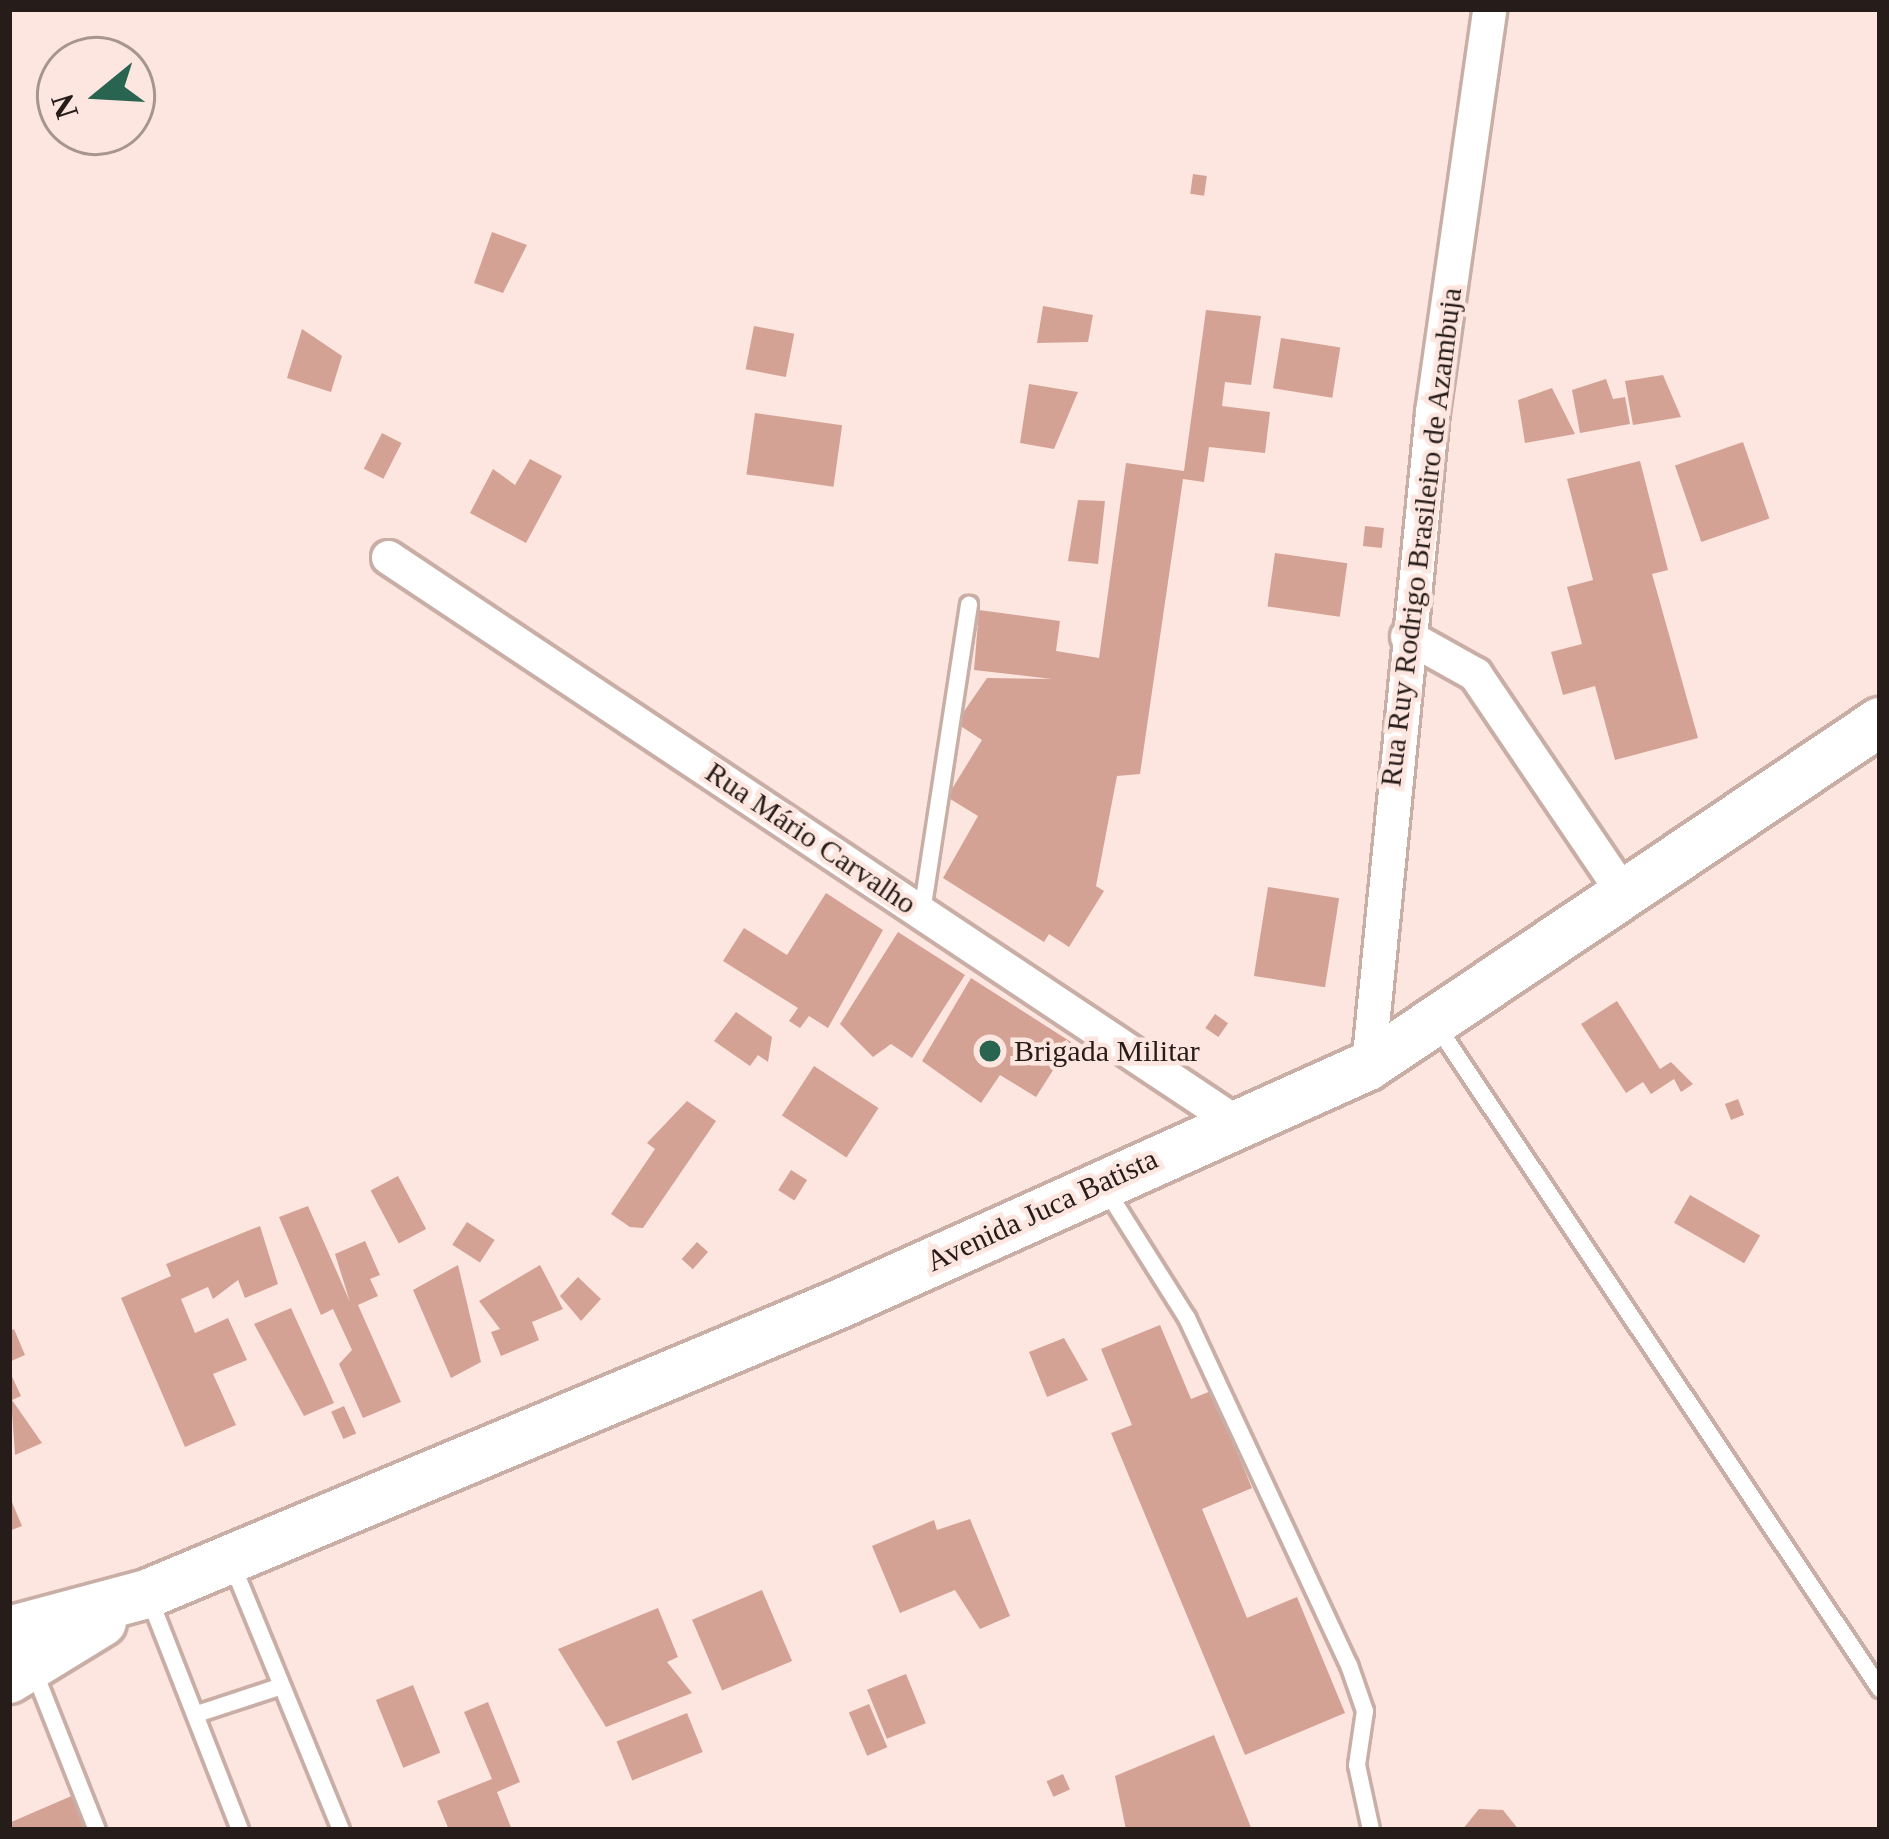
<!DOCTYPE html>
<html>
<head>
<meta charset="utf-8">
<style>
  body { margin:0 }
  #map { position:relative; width:1889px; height:1839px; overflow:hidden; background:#fde6df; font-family:Georgia,serif }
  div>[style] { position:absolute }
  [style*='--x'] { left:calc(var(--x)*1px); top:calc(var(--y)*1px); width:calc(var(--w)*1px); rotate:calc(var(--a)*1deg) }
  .building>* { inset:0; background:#d3a295; transform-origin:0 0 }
  .roads { filter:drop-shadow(3px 0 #c9aea6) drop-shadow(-3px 0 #c9aea6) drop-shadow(0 3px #c9aea6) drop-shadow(0 -3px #c9aea6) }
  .service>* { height:16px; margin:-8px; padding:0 8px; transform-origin:8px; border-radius:8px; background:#fff }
  .minor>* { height:33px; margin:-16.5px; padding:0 16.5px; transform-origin:16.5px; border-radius:16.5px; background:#fff }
  .secondary>* { height:48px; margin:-24px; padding:0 24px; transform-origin:24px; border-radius:24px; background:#fff }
  .dots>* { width:33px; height:33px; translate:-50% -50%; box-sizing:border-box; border:6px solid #fde6df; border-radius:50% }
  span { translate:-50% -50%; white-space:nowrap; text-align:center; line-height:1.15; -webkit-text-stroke:9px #fde6df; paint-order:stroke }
  .street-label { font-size:30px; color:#261c19 }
  .poi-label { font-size:30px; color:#261c19 }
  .left { translate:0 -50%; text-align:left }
  .frame { position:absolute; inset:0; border:12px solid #261c19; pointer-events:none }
  .north { position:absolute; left:36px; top:36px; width:120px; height:120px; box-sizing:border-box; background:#fde6df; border:3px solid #a79590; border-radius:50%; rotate:252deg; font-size:33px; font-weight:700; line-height:48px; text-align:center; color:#261c19 }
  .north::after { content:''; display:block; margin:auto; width:42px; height:54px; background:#28644f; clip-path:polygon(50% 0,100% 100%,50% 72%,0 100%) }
</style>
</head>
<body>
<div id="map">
  <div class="building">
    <div style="left:1193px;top:174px;width:14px;height:20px;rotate:8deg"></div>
    <div style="clip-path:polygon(492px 232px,527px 245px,503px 293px,474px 283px)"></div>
    <div style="clip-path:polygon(1043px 306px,1093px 315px,1088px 342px,1037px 343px)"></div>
    <div style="clip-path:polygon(1206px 310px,1261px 316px,1251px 385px,1225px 382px,1222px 406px,1270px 412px,1265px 453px,1209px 447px,1204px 482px,1183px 479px,1140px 774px,1117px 776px,1096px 886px,1104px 891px,1069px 947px,1049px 934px,1044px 942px,943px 878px,978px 816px,947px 797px,982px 740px,956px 723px,987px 678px,1052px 679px,974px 670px,979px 610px,1060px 621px,1056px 651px,1099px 658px,1126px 463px,1184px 471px)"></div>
    <div style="left:754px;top:326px;width:41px;height:44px;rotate:11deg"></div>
    <div style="clip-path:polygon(302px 329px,342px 356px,331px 392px,287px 378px)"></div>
    <div style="left:1281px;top:338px;width:60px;height:51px;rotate:9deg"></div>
    <div style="clip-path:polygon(1663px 375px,1681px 417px,1633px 425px,1625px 381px)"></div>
    <div style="clip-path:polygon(1606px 379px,1613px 399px,1625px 397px,1630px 424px,1580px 433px,1572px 390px)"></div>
    <div style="clip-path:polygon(1029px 384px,1078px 392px,1054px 449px,1020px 443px)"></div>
    <div style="clip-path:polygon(1552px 388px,1575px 434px,1525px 443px,1518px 400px)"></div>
    <div style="left:755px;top:413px;width:88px;height:62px;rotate:8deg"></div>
    <div style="left:382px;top:433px;width:22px;height:40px;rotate:27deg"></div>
    <div style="left:1743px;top:442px;width:81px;height:72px;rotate:71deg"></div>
    <div style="clip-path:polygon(530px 459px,562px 476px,526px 543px,470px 513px,493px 469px,515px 485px)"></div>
    <div style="clip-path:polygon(1640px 461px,1668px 570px,1652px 574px,1698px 738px,1615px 760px,1595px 686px,1563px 695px,1551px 652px,1582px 644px,1567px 587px,1593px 580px,1567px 479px)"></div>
    <div style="clip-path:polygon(1078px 500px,1105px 501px,1098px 564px,1068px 561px)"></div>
    <div style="left:1365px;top:526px;width:19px;height:20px;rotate:6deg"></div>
    <div style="left:1275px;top:553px;width:73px;height:54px;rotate:8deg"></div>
    <div style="left:1268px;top:887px;width:72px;height:90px;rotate:9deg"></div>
    <div style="clip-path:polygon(826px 893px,883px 930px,828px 1028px,809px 1016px,800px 1028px,789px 1021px,798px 1008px,723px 961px,744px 928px,787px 955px)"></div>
    <div style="clip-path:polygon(898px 932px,965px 975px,912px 1058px,891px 1044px,873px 1057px,840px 1024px)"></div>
    <div style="clip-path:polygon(971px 978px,1071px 1042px,1036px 1097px,1000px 1075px,981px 1103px,922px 1061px)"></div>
    <div style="clip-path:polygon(1617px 1001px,1660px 1069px,1671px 1062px,1693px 1084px,1681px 1092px,1674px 1079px,1651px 1094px,1643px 1082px,1626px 1093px,1581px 1024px)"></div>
    <div style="clip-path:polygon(736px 1012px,772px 1037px,768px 1062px,758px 1055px,750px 1066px,714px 1041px)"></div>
    <div style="left:1215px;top:1014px;width:16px;height:17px;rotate:35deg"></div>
    <div style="left:814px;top:1066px;width:77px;height:59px;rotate:33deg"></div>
    <div style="left:1738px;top:1099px;width:17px;height:14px;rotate:69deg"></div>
    <div style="clip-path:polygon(687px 1101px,716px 1121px,643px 1228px,630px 1227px,611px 1214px,655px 1149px,647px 1143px)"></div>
    <div style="left:791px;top:1170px;width:19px;height:24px;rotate:32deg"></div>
    <div style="left:398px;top:1176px;width:60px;height:31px;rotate:62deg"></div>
    <div style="left:1690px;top:1195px;width:81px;height:32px;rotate:30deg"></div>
    <div style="clip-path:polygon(308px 1206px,350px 1302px,335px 1254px,365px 1241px,380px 1275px,370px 1279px,378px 1296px,358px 1305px,401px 1402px,363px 1418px,339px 1364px,352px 1350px,333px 1309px,321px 1315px,279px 1217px)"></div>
    <div style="left:467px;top:1222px;width:33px;height:27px;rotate:33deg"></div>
    <div style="clip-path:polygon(260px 1226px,278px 1284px,245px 1298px,238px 1280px,213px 1299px,208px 1287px,181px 1299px,195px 1333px,228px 1318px,247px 1360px,213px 1374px,236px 1425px,185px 1447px,121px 1298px,171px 1276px,166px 1264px)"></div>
    <div style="left:697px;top:1242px;width:15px;height:23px;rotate:42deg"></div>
    <div style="clip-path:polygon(458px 1265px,481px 1362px,451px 1378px,413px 1290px)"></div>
    <div style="clip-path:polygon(540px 1265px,563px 1309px,532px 1322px,539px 1340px,501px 1356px,491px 1332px,500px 1329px,479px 1301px)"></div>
    <div style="clip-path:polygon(578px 1277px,601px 1299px,581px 1321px,560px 1296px)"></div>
    <div style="clip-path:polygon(291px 1308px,334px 1403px,304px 1416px,254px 1324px)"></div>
    <div style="clip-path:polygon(1160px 1325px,1191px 1399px,1211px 1391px,1252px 1488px,1202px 1509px,1247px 1618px,1297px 1597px,1345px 1713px,1245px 1755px,1111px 1433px,1132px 1425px,1101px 1349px)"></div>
    <div style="clip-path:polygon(14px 1329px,25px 1355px,9px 1362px,9px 1331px)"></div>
    <div style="clip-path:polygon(1064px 1338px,1088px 1380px,1047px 1397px,1029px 1352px)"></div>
    <div style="clip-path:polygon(9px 1370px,21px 1396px,12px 1400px,42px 1443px,15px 1455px)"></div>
    <div style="left:344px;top:1406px;width:30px;height:14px;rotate:66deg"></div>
    <div style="clip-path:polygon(9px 1495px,22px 1526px,9px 1531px)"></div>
    <div style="clip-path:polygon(970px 1519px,1010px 1616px,980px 1629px,955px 1590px,900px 1613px,872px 1546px,934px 1520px,937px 1530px)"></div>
    <div style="left:762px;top:1590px;width:77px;height:76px;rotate:67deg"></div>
    <div style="clip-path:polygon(658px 1608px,678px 1657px,667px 1662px,692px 1693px,606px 1727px,558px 1649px)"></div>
    <div style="left:906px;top:1674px;width:53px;height:42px;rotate:68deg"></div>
    <div style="left:413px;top:1685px;width:73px;height:40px;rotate:68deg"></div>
    <div style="clip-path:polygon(488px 1702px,520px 1782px,497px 1792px,512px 1830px,449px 1830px,437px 1801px,492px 1779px,464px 1712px)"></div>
    <div style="left:869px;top:1704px;width:47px;height:22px;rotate:67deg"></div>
    <div style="left:687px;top:1713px;width:42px;height:76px;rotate:68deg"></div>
    <div style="clip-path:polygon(1214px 1735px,1252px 1830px,1126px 1830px,1115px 1776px)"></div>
    <div style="left:1063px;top:1774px;width:17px;height:18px;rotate:66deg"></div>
    <div style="clip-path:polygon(83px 1791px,100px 1830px,9px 1830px,9px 1823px)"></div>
    <div style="clip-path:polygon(1479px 1809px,1503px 1810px,1519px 1830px,1462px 1830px)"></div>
  </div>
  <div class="roads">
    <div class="service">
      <div style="--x:922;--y:912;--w:311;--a:-81.3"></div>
      <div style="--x:1435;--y:1023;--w:801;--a:56.25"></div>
      <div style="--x:1105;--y:1188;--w:154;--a:57.8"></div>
      <div style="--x:1187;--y:1318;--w:383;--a:65"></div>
      <div style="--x:1349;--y:1665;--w:49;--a:70.8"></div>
      <div style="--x:1365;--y:1711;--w:55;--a:98.4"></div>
      <div style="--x:1357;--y:1765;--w:66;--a:77.8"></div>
      <div style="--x:232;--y:1564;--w:287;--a:67.7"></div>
      <div style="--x:150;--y:1600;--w:247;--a:68.6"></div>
      <div style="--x:34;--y:1671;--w:171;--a:68.4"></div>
      <div style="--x:200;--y:1713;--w:86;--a:-18.2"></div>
    </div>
    <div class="minor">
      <div style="--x:388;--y:557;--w:1017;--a:33.69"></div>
      <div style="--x:1407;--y:636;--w:78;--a:29.2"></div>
      <div style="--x:1475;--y:674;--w:266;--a:55.9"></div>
      <div style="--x:1368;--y:1066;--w:657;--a:-84.41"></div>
      <div style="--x:1432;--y:412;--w:407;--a:-81.9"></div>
    </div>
    <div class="secondary">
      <div style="--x:9;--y:1631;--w:143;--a:-15"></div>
      <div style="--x:147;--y:1594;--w:748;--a:-22.73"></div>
      <div style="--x:837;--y:1305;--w:582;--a:-24.23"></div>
      <div style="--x:1368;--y:1066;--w:617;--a:-33.9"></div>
      <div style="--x:9;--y:1679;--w:109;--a:-31.5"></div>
    </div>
  </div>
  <div class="dots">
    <div style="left:990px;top:1051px;background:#28644f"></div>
  </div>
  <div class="street-label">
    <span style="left:1421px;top:537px;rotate:-83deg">Rua Ruy Rodrigo Brasileiro de Azambuja</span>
    <span style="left:811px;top:838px;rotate:34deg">Rua Mário Carvalho</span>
    <span style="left:1042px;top:1210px;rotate:-25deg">Avenida Juca Batista</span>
  </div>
  <div class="poi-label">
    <span class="left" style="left:1014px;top:1051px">Brigada Militar</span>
  </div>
  <div class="frame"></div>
  <div class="north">N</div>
</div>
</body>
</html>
